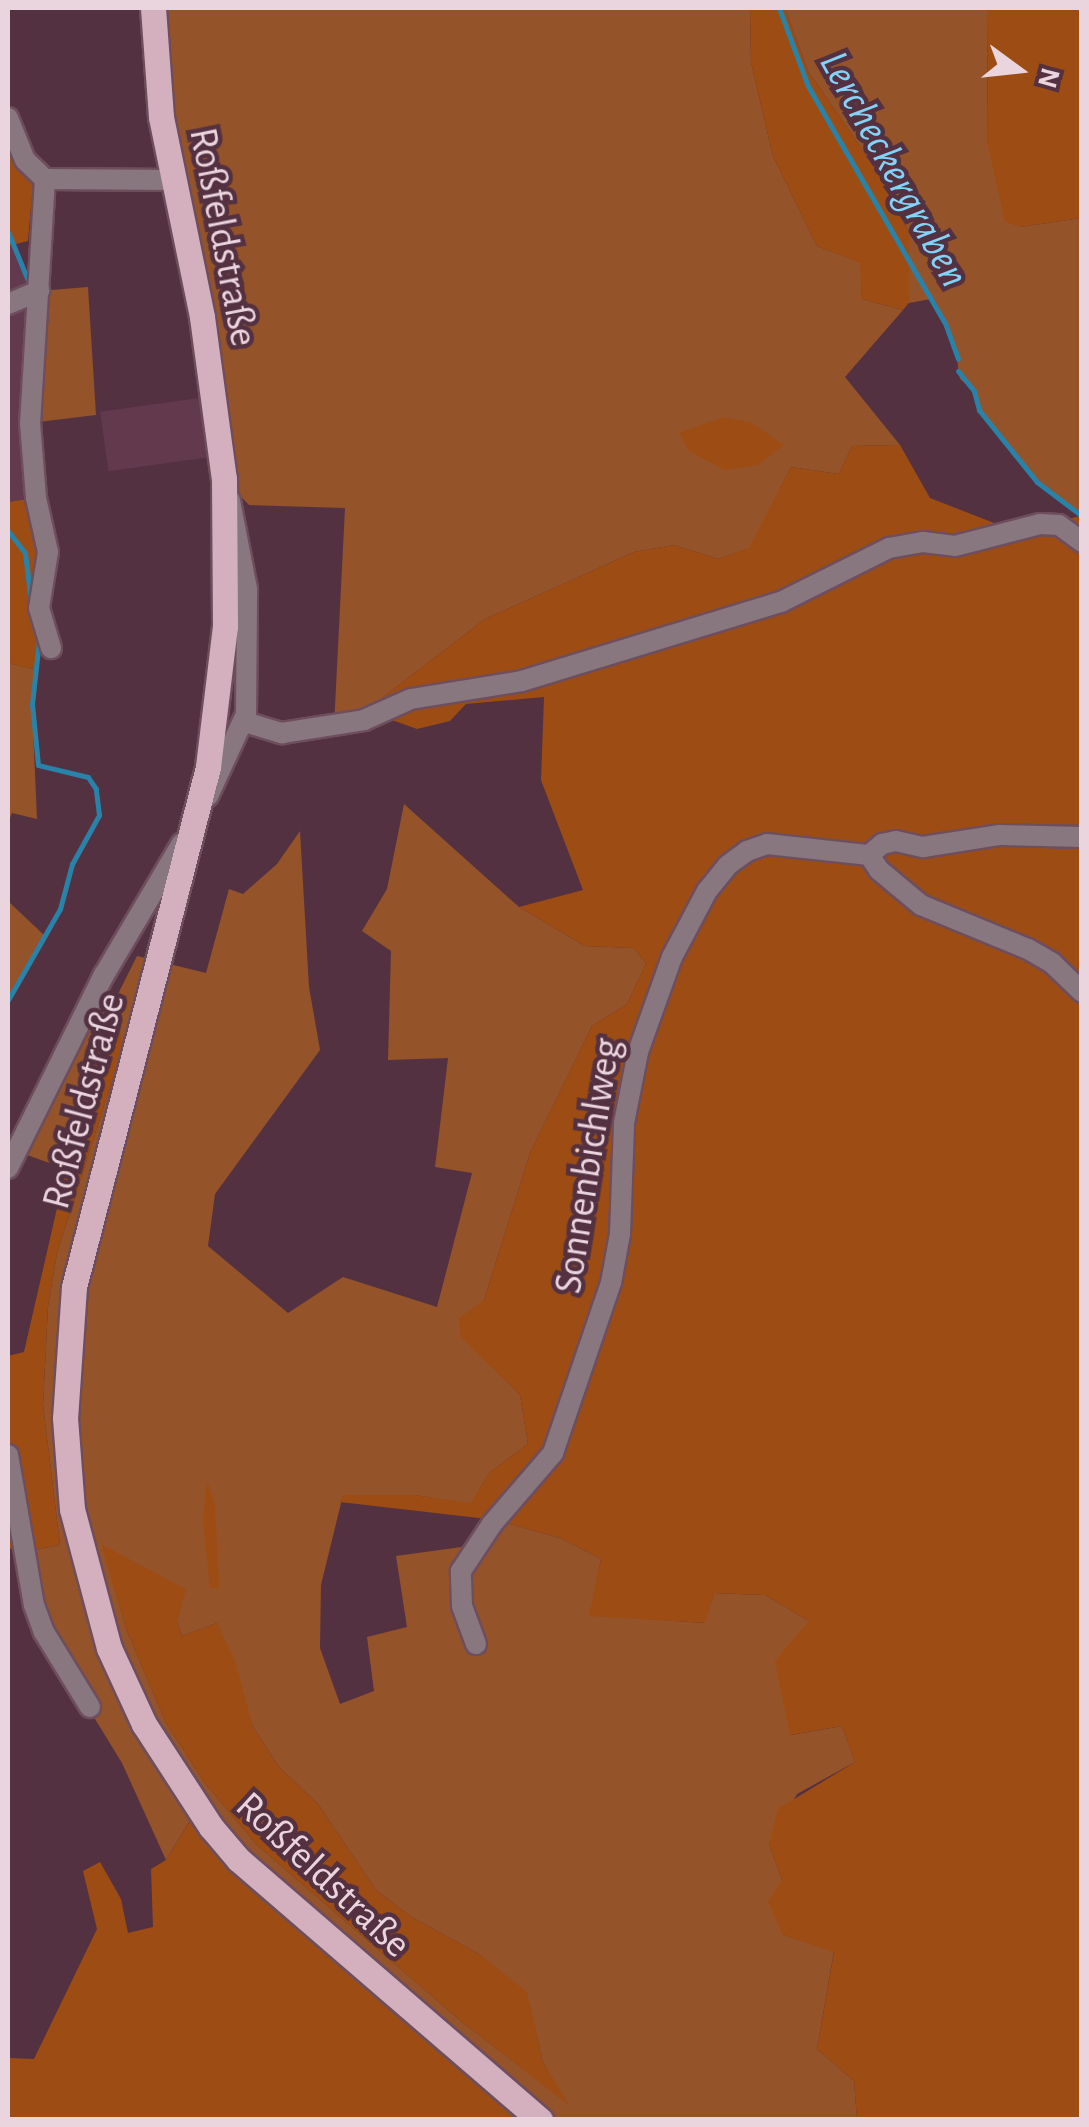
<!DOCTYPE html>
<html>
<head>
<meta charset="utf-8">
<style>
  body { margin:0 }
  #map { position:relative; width:1089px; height:2127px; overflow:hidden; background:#533141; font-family:"Alegreya Sans",sans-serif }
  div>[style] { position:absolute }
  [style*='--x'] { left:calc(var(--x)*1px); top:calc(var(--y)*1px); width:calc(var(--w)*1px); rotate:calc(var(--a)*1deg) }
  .built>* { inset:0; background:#62394d; transform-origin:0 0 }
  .green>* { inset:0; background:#955329 }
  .forest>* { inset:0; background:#9d4d13 }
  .stream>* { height:5px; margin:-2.5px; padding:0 2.5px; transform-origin:2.5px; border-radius:2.5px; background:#2982a8 }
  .roads { filter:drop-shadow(2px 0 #6e4e5d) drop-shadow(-2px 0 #6e4e5d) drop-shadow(0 2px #6e4e5d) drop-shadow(0 -2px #6e4e5d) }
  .minor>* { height:20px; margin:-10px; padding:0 10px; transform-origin:10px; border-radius:10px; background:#89777f }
  .major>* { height:25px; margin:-12.5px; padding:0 12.5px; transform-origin:12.5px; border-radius:12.5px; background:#d4b0bf }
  span { translate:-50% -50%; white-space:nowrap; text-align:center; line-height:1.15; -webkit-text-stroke:9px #533141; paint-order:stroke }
  .street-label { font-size:40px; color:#ead4dd }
  .water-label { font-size:42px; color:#84d2f7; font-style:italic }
  .frame { position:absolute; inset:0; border:10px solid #ead4dd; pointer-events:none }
  .north { position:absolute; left:969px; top:20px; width:100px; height:100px; -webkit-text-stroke:8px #533141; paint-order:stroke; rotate:105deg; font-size:28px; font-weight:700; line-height:40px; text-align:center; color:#ead4dd }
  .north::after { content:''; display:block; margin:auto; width:35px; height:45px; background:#ead4dd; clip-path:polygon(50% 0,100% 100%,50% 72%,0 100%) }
</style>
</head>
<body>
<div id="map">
  <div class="built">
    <div style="clip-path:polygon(16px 245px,29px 283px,36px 498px,8px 502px,8px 246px)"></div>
    <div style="left:213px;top:396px;width:60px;height:114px;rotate:82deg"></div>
  </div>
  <div class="green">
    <div style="clip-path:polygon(153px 8px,750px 8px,751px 62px,773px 156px,817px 246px,861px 263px,862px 299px,903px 310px,845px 377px,900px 445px,852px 446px,839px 474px,791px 467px,750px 548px,718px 559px,674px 545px,634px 552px,485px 619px,382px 698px,364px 720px,334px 726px,345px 508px,249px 505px,224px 479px)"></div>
    <div style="clip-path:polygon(785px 8px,988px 8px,987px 141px,1020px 227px,1081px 218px,1081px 516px,1037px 482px,979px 410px,974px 391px,960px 379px,954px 341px,931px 299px,909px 303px,909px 233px,883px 180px,808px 71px)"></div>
    <div style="clip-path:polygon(88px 287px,96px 415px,30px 423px,39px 291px)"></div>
    <div style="clip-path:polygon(8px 663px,38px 670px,32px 704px,37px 819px,12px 813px,8px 823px)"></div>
    <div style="clip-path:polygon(evenodd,404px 804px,519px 907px,585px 946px,634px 948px,646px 964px,627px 1004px,592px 1026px,530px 1153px,484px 1300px,462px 1337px,520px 1395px,528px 1444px,489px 1473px,471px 1504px,414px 1495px,343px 1495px,321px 1585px,320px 1648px,340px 1704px,374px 1691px,367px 1637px,407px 1627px,396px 1556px,476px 1545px,496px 1520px,560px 1538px,601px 1559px,590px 1615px,704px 1623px,714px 1593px,765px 1595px,809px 1621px,791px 1735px,842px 1726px,855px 1762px,797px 1794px,769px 1844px,782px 1880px,783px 1935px,834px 1951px,817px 2049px,854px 2081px,857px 2119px,540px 2119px,197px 1809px,166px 1860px,122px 1763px,65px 1670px,23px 1552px,60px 1545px,43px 1405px,48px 1306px,57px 1253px,123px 1047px,115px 1032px,89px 1094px,84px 1128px,66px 1169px,16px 1151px,88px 1006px,108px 1014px,137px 956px,206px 973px,229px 889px,243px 894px,277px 864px,300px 831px,309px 987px,320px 1050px,215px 1194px,208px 1246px,288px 1313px,343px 1277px,437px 1307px,472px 1173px,435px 1167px,448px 1058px,388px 1060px,391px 951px,362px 931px,387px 889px,404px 804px,102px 1545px,177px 1622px,182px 1636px,217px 1623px,253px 1727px,279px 1767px,318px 1804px,376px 1890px,410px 1916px,479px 1954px,529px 2003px,543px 2062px,566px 2102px,462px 2022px,257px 1845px,205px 1783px,166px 1723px,127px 1631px,102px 1545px)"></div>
    <div style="clip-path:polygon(8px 901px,45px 936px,8px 1000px)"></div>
  </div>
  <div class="forest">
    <div style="clip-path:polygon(750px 8px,785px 8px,808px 71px,883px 180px,909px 233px,909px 303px,903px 310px,862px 299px,860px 263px,817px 246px,773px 156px,751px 62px)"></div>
    <div style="clip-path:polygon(988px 8px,1081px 8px,1081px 218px,1020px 227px,1005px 222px,987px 141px)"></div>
    <div style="clip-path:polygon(8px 138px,33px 184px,28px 241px,8px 246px)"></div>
    <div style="clip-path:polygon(724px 417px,752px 423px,784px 445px,758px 465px,725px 470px,689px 451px,679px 433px)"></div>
    <div style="clip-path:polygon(900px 445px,930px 498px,1012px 530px,1081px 516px,1081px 2119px,857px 2119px,854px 2081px,817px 2049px,834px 1952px,783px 1935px,768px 1901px,782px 1880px,769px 1844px,778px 1809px,855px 1762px,842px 1726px,790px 1735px,775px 1661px,809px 1621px,765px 1595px,714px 1593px,705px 1623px,589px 1616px,601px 1559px,560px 1538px,496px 1520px,340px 1502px,343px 1495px,414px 1495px,471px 1503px,489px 1473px,528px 1444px,520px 1395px,461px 1337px,459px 1318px,484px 1300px,530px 1153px,592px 1026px,627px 1004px,646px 964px,634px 948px,585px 946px,519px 907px,583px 890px,541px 780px,544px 697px,466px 704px,450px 721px,417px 729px,392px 720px,364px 720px,382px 698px,485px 619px,634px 552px,674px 545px,718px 559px,749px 548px,791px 467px,839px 474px,852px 446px)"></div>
    <div style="clip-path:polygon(36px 498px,47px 539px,38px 670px,8px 663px,8px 502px)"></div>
    <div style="clip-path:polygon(115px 1031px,120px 1033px,123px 1047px,57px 1253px,48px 1306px,43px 1405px,60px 1545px,23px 1552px,8px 1548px,8px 1356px,24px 1352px,66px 1169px,84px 1128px,88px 1094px)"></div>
    <div style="clip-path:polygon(207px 1481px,215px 1506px,219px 1588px,210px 1588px,203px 1520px)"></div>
    <div style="clip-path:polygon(101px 1544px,186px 1589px,177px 1622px,182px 1636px,217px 1623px,235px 1661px,253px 1727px,279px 1767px,318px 1804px,376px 1890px,410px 1916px,479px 1954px,527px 1992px,543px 2062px,570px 2106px,462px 2022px,257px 1845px,205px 1783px,166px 1723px,127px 1631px)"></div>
    <div style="clip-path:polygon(198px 1808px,540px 2120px,8px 2120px,8px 2058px,34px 2059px,97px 1929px,83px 1871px,100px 1862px,121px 1899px,128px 1933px,153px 1927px,151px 1869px,166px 1860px)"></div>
  </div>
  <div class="stream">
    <div style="--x:779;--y:8;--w:83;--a:69.6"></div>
    <div style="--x:808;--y:86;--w:274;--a:60"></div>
    <div style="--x:945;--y:323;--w:38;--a:70"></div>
    <div style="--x:8;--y:232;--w:55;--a:67.6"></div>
    <div style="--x:958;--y:371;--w:26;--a:51"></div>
    <div style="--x:974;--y:391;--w:20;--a:75"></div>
    <div style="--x:979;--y:410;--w:92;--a:51.1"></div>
    <div style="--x:1037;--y:482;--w:56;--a:37.1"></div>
    <div style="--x:8;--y:531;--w:28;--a:52"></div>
    <div style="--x:25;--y:553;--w:74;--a:83"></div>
    <div style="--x:8;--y:1000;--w:105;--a:-60.3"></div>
    <div style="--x:60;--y:909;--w:47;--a:-75.1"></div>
    <div style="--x:72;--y:864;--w:56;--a:-61.1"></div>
    <div style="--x:99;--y:815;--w:26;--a:-97"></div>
    <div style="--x:96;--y:789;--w:14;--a:-124"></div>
    <div style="--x:88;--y:777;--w:51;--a:-166.5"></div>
    <div style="--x:38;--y:765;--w:61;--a:-95.6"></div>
    <div style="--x:32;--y:704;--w:63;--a:-83.7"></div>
  </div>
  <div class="roads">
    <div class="minor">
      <div style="--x:8;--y:118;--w:45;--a:68"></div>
      <div style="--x:25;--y:160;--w:28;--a:44"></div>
      <div style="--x:45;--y:179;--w:129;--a:0.4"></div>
      <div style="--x:45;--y:179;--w:244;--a:93.5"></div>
      <div style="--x:30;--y:423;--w:75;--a:85.4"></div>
      <div style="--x:36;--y:498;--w:55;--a:77.5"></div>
      <div style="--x:48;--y:552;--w:57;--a:99.1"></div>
      <div style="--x:39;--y:608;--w:42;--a:73.3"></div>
      <div style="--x:8;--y:304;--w:34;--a:-23"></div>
      <div style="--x:245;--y:722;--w:39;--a:17"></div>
      <div style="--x:282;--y:733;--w:83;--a:-9"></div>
      <div style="--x:364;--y:720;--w:51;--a:-24.1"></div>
      <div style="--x:411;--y:699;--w:112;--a:-9.2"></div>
      <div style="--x:522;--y:681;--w:271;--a:-17"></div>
      <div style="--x:781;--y:602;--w:121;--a:-26.6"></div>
      <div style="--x:889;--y:548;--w:35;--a:-10"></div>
      <div style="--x:923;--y:542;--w:32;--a:7"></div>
      <div style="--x:955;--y:546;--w:88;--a:-14.5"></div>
      <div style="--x:1040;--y:524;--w:19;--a:3"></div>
      <div style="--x:1059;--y:525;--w:29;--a:36"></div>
      <div style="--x:208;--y:796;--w:90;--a:-65.1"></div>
      <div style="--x:246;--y:714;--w:125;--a:-89.5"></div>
      <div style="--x:247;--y:589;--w:90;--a:-100.9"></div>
      <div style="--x:869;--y:855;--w:18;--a:56"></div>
      <div style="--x:879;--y:870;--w:55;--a:39.8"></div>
      <div style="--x:921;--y:905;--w:116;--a:22.4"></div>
      <div style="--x:1028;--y:949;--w:28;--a:30"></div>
      <div style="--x:1052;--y:963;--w:42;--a:44"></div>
      <div style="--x:8;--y:1168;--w:216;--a:-63.6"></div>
      <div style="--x:104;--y:975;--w:153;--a:-59.4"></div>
      <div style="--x:8;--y:1455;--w:152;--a:80.2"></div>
      <div style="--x:34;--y:1605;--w:29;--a:70"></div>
      <div style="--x:44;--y:1632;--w:88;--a:58.5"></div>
      <div style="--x:476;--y:1644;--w:40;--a:-110.2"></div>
      <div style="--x:462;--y:1606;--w:35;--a:-92"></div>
      <div style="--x:461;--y:1571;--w:56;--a:-56.6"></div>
      <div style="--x:492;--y:1524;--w:94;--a:-49.3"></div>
      <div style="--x:553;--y:1453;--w:180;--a:-71.2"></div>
      <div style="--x:611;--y:1283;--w:50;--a:-79.6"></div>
      <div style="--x:620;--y:1234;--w:111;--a:-87.9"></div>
      <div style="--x:624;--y:1123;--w:72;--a:-78.8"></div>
      <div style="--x:638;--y:1052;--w:101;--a:-70.3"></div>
      <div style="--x:672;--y:957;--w:75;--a:-62.1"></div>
      <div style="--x:707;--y:891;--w:33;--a:-51"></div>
      <div style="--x:728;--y:865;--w:24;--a:-36"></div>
      <div style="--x:747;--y:851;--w:21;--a:-19"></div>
      <div style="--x:767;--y:844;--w:103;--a:6.2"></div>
      <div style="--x:869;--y:855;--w:17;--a:-40"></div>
      <div style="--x:882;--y:844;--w:14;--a:-12"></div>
      <div style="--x:896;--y:841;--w:28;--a:13"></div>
      <div style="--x:923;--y:847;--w:78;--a:-8.9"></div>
      <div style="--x:1000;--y:835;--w:82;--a:1.4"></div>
    </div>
    <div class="major">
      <div style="--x:153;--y:8;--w:109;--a:85.8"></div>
      <div style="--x:161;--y:117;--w:204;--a:78.4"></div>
      <div style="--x:202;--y:317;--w:163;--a:82.3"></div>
      <div style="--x:224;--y:479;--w:147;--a:89.6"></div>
      <div style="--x:225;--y:626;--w:142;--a:96.9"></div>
      <div style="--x:208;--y:767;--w:537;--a:104.45"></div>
      <div style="--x:74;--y:1287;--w:131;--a:93.9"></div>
      <div style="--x:65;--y:1418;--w:91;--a:85.6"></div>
      <div style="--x:72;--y:1509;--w:144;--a:75.1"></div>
      <div style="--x:109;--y:1648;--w:84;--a:65.3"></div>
      <div style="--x:144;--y:1724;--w:123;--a:57"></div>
      <div style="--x:211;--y:1827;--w:43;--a:49.7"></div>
      <div style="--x:239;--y:1860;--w:398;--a:40.8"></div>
    </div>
  </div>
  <div class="street-label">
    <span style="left:223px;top:237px;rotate:79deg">Roßfeldstraße</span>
    <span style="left:84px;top:1101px;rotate:-75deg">Roßfeldstraße</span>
    <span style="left:588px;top:1166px;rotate:-81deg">Sonnenbichlweg</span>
    <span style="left:323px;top:1875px;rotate:43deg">Roßfeldstraße</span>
  </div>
  <div class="water-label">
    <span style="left:894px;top:169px;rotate:61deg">Lercheckergraben</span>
  </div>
  <div class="frame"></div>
  <div class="north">N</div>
</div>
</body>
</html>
